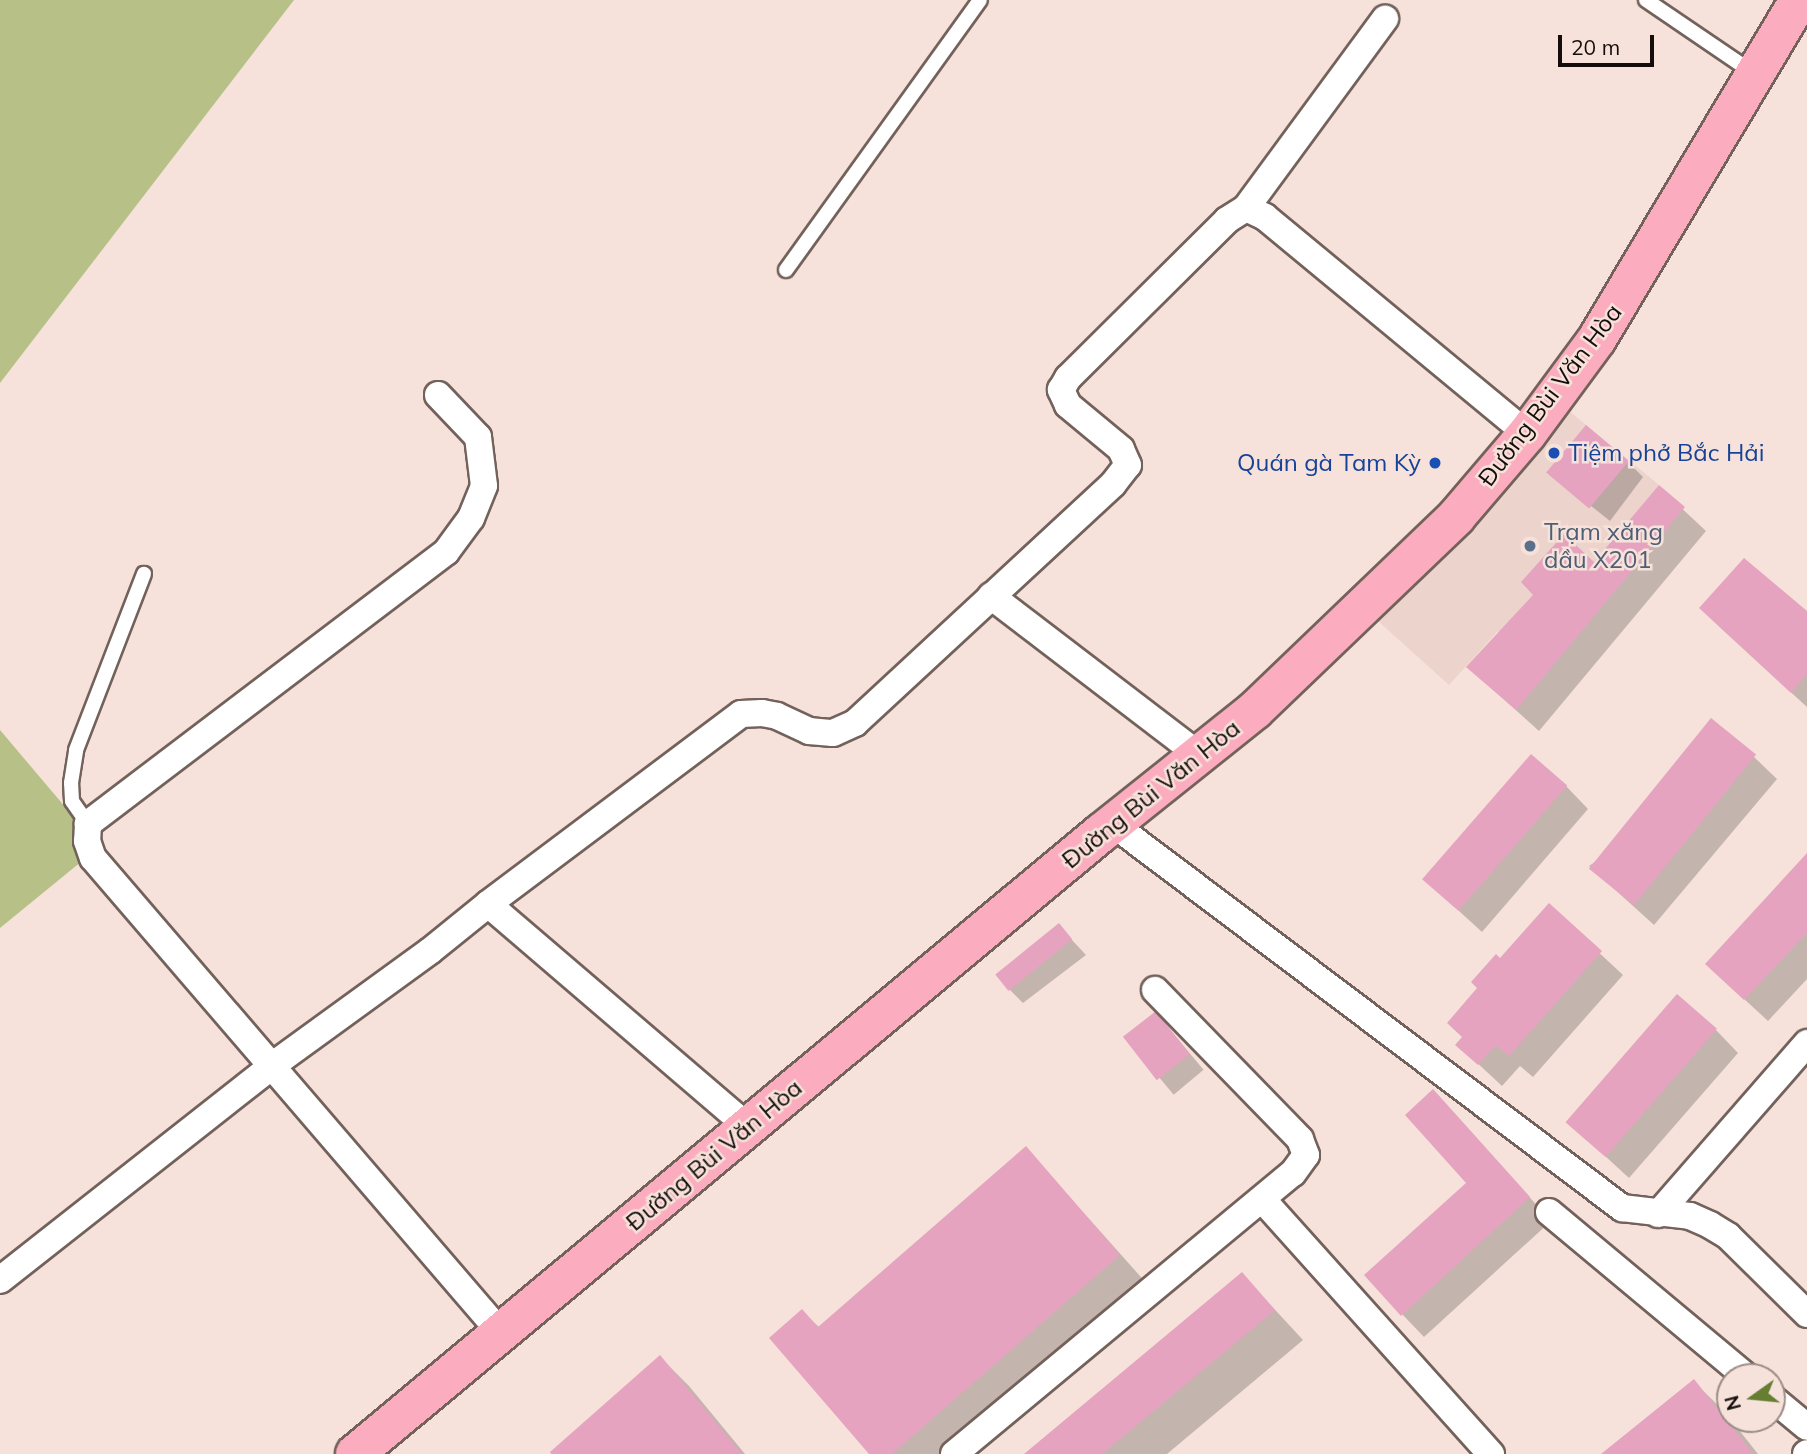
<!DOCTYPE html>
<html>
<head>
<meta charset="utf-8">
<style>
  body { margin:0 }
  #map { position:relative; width:1807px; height:1454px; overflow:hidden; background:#f6e2da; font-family:Mulish,sans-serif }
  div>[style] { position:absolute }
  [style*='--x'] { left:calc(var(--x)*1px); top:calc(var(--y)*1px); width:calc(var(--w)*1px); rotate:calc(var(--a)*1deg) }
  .commercial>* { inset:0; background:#ecd3cc }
  .green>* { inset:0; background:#b6c087 }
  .shadow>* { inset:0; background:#0003; transform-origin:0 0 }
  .building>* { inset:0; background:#e5a3bf; transform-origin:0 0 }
  .roads { filter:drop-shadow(2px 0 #73625b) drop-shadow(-2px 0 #73625b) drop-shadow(0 2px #73625b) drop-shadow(0 -2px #73625b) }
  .service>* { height:14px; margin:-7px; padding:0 7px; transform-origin:7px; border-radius:7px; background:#fff }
  .minor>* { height:26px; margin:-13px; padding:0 13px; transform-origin:13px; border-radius:13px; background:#fff }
  .primary>* { height:38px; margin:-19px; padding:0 19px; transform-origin:19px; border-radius:19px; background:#fbadbf }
  .dots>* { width:19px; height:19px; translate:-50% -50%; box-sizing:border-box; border:4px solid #f6e2da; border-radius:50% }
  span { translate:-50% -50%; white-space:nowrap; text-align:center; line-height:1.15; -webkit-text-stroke:5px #f6e2da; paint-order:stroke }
  .street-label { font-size:24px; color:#140d0b }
  .transit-label { font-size:24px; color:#164399 }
  .left { translate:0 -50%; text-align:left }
  .right { translate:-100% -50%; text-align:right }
  .service-label { font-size:24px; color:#4e5e75 }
  .north { position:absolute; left:1716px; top:1363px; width:70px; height:70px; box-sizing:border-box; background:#f6e2da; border:2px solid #9c8d87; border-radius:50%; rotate:255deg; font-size:19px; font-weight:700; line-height:28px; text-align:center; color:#140d0b }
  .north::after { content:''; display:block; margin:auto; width:24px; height:32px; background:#667e31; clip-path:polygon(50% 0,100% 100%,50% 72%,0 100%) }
  .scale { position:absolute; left:1558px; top:35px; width:96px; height:32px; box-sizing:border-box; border:4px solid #140d0b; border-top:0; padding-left:9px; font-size:21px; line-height:24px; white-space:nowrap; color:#140d0b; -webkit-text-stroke:5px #f6e2da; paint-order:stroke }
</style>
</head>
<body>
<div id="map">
  <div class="commercial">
    <div style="clip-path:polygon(1568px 410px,1659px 485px,1520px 651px,1498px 631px,1449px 685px,1378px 621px,1469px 530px)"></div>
  </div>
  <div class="green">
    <div style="clip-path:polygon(0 0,294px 0,0 383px)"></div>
    <div style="clip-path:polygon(0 730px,77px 821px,82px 861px,0 928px)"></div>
  </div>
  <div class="shadow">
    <div style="clip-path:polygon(1628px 462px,1643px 477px,1610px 521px,1552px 475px)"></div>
    <div style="clip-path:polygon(1659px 487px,1706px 531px,1539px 731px,1468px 667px,1535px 595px,1594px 564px)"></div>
    <div style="clip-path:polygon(1701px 608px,1807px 613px,1807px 707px,1723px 630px)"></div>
    <div style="clip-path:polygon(1754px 757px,1777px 779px,1654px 925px,1589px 866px)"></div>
    <div style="clip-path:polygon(1566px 786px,1588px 809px,1482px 932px,1425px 880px)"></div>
    <div style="clip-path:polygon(1807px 856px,1807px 979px,1768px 1021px,1730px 986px)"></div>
    <div style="clip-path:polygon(1549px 906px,1623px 975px,1533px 1077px,1520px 1066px,1502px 1086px,1458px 1045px,1464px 1038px,1500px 961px)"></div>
    <div style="clip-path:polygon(1059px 926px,1086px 955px,1023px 1003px,1008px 988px)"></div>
    <div style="left:1156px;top:1013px;width:74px;height:39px;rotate:50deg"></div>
    <div style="clip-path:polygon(1716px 1030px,1738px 1053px,1629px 1178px,1568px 1122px)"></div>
    <div style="clip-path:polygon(1455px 1114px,1551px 1221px,1424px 1337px,1402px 1314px,1468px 1183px)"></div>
    <div style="clip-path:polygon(1026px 1148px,1148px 1285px,955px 1454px,871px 1454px,802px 1311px,820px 1328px)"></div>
    <div style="clip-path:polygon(1242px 1274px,1303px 1340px,1167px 1454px,1027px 1454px)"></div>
    <div style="clip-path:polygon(660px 1357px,689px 1386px,745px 1454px,553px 1454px)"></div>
    <div style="clip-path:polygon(1694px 1382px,1724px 1411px,1758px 1454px,1604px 1454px)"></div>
  </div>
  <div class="building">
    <div style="left:1586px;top:425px;width:56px;height:62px;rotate:40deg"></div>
    <div style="clip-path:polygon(1659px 485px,1685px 507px,1516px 710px,1466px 667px,1533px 595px,1521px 582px,1564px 534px,1594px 562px)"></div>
    <div style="clip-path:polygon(1744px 558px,1807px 611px,1807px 674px,1791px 693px,1699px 608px)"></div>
    <div style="left:1711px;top:718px;width:58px;height:194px;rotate:39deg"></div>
    <div style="left:1531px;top:754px;width:48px;height:166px;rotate:41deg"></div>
    <div style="clip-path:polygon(1807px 853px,1807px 933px,1744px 1000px,1705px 964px)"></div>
    <div style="clip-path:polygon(1549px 903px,1602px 951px,1509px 1056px,1496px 1045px,1478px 1065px,1455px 1045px,1462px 1037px,1447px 1023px,1477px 988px,1471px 982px,1496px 954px,1500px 958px)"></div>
    <div style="left:1059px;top:923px;width:21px;height:82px;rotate:51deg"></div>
    <div style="left:1677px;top:994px;width:53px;height:170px;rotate:41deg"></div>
    <div style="left:1156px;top:1011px;width:55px;height:42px;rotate:52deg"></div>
    <div style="clip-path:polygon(1433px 1089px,1530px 1197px,1401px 1316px,1364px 1275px,1466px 1183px,1405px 1115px)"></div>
    <div style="clip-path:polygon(1026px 1146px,1120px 1255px,892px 1454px,869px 1454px,769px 1338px,802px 1309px,818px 1327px)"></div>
    <div style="clip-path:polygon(1242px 1272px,1275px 1310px,1102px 1454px,1024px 1454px)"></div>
    <div style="clip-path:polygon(660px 1355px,742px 1454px,551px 1454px,550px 1452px)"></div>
    <div style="clip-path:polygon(1694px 1379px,1753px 1454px,1601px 1454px)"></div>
  </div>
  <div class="roads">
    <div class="service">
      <div style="--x:1646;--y:0;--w:132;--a:34.2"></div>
      <div style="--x:786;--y:270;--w:332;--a:-54.3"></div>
      <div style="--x:88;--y:824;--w:28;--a:-125"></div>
      <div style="--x:72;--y:801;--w:18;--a:-93"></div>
      <div style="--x:71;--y:783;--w:33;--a:-81"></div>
      <div style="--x:76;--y:750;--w:189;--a:-68.9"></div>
    </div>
    <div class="minor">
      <div style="--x:1246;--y:208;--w:235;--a:-53.7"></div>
      <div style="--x:438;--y:395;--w:58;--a:46.4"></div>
      <div style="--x:478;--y:437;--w:49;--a:83"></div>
      <div style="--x:484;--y:486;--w:35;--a:112"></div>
      <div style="--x:471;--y:518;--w:42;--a:126.3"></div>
      <div style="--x:446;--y:552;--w:450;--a:142.8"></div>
      <div style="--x:88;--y:824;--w:17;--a:93"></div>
      <div style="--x:87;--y:841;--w:18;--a:71"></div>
      <div style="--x:93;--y:858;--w:626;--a:49.34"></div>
      <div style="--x:991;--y:596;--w:263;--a:37.4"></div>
      <div style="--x:1113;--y:824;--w:638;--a:37.03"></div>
      <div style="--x:1622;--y:1208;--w:68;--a:6.7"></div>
      <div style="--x:1690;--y:1216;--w:22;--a:24"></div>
      <div style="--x:1710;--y:1225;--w:21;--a:31"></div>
      <div style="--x:1728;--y:1236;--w:111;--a:44.6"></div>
      <div style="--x:488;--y:904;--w:341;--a:40.6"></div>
      <div style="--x:1262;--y:1199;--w:343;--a:48.1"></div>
      <div style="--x:1549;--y:1212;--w:258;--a:39.8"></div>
      <div style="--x:1658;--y:1214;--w:227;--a:-48.9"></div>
      <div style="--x:0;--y:1280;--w:347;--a:-38.2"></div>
      <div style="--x:273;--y:1065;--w:194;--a:-36"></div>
      <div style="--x:430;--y:951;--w:75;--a:-39"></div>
      <div style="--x:488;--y:904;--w:316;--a:-36.9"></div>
      <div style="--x:741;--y:714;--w:21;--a:-3"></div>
      <div style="--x:762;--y:713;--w:15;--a:11"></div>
      <div style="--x:777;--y:716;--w:35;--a:25"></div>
      <div style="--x:809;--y:731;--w:24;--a:5"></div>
      <div style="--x:833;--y:733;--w:24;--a:-24"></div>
      <div style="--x:855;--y:723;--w:352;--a:-42.8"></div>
      <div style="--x:1113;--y:484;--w:24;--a:-52"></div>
      <div style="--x:1128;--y:465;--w:17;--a:-114"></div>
      <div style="--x:1121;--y:449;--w:69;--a:-140.3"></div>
      <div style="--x:1068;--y:405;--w:17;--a:-115"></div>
      <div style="--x:1061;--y:390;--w:14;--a:-60"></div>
      <div style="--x:1068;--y:378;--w:224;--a:-44.8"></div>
      <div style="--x:1227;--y:220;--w:22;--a:-32"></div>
      <div style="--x:1246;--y:208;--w:21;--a:25"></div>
      <div style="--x:1265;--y:217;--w:340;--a:39.6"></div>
      <div style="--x:1772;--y:1398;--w:45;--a:39.6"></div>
      <div style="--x:954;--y:1454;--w:440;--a:-39.7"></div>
      <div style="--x:1293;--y:1173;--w:22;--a:-54"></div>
      <div style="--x:1306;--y:1155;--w:17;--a:-111"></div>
      <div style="--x:1300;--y:1139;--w:208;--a:-134.2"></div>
      <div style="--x:1806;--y:1454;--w:1;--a:-45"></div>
    </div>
    <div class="primary">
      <div style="--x:355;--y:1454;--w:971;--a:-39.78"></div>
      <div style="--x:1101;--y:833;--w:197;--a:-38.6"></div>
      <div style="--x:1255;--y:710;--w:279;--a:-43.8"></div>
      <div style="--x:1456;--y:517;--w:109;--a:-49.5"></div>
      <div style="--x:1527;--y:434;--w:118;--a:-53.6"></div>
      <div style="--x:1597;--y:339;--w:395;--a:-59.2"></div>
    </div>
  </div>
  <div class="dots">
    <div style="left:1554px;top:453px;background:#1a4fb4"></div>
    <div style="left:1435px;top:463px;background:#1a4fb4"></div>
    <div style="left:1530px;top:546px;background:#5c6f8a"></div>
  </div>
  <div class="street-label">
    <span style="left:1550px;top:395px;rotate:-53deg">Đường Bùi Văn Hòa</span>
    <span style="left:1151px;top:794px;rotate:-39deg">Đường Bùi Văn Hòa</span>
    <span style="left:714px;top:1155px;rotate:-40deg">Đường Bùi Văn Hòa</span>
  </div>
  <div class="transit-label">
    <span class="left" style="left:1568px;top:453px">Tiệm phở Bắc Hải</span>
    <span class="right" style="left:1421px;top:463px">Quán gà Tam Kỳ</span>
  </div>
  <div class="service-label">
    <span class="left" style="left:1544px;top:546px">Trạm xăng<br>dầu X201</span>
  </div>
  <div class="north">N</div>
  <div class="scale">20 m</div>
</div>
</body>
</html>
